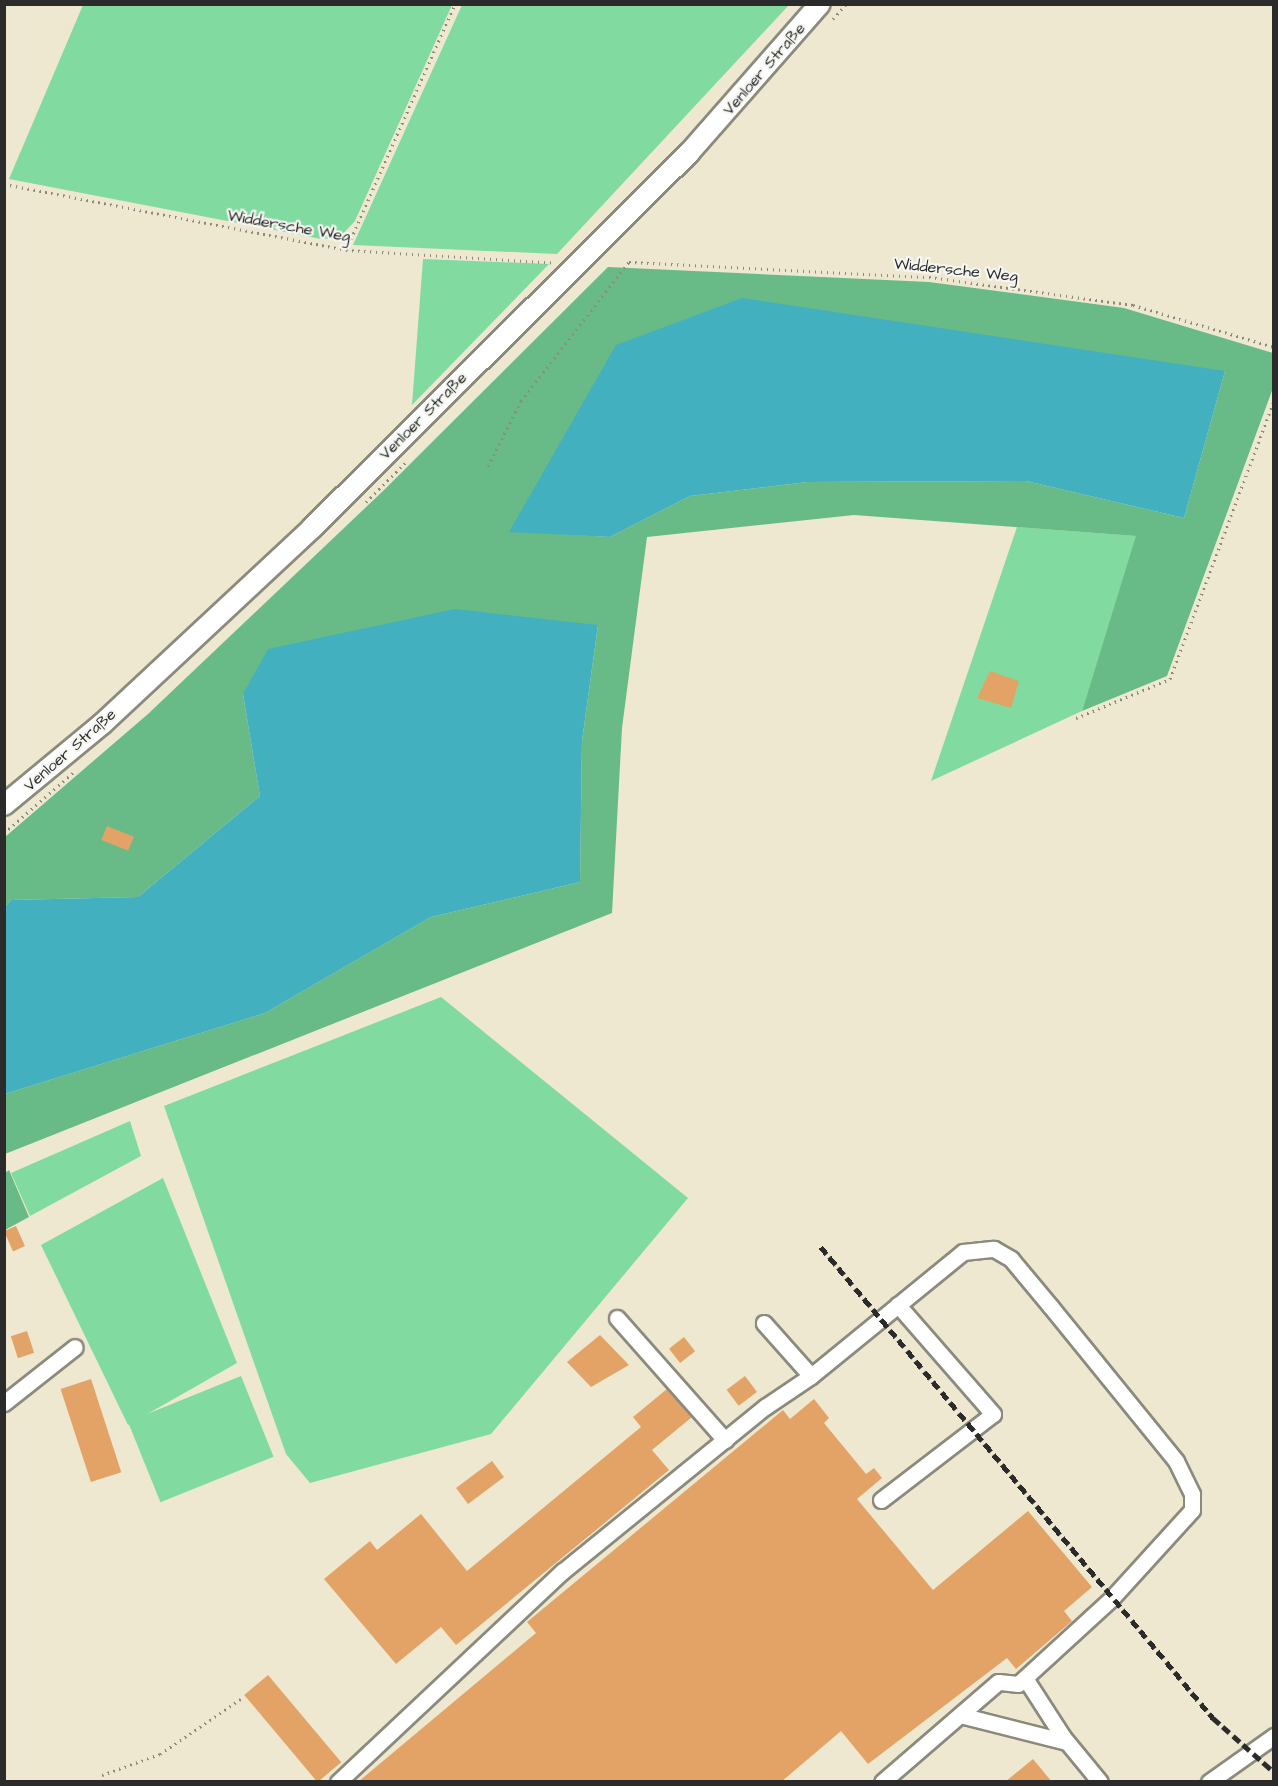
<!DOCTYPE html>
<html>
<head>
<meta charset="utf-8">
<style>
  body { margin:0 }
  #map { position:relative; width:1278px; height:1786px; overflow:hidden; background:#ede8cf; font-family:"Architects Daughter",sans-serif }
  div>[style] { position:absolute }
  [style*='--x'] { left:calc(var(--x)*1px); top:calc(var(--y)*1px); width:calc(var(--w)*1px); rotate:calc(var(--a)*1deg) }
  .green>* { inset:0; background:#81dba0; transform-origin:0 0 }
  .forest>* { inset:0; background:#68bb86 }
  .water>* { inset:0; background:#42b0be }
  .building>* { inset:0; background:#e3a366; transform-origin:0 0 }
  .path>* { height:3px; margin-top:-1.5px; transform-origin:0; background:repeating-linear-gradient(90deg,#8c8a7d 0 1.5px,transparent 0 6px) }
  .roads { filter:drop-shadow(2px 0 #8c8a7d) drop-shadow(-2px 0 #8c8a7d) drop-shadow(0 2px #8c8a7d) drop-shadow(0 -2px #8c8a7d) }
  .minor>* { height:15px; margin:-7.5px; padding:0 7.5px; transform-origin:7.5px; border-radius:7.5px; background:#fff }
  .major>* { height:20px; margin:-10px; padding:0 10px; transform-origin:10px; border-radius:10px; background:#fff }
  .rail>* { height:4.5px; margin-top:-2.25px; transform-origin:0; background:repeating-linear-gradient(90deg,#2b2b2b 0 9px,transparent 0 13.5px) }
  span { translate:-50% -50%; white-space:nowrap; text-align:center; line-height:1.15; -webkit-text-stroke:4.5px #f6f6f2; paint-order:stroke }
  .street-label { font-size:16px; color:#2b2b2b }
  .frame { position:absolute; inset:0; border:6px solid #2b2b2b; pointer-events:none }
</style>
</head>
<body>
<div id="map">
  <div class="green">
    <div style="clip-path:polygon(83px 5px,83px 4px,452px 5px,355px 221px,339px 238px,321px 239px,9px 179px)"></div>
    <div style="clip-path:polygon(462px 5px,462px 4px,789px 5px,557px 254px,353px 245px)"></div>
    <div style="clip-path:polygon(423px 259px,549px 264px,412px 405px)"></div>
    <div style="clip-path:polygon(1017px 527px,1137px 536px,1082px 711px,931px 781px)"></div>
    <div style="clip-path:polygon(441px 997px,688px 1198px,491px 1434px,310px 1483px,286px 1454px,164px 1106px)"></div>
    <div style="clip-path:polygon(130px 1121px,141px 1156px,30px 1216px,11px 1173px)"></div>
    <div style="clip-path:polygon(163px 1178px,237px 1363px,128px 1425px,41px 1245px)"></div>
    <div style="left:241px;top:1376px;width:87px;height:122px;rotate:68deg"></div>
  </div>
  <div class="forest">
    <div style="clip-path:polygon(evenodd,608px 267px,929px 282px,1124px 308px,1273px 353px,1273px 388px,1167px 676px,1082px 711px,1136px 536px,854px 515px,647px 537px,622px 728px,612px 913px,5px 1154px,5px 1094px,265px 1013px,431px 917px,580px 882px,582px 741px,598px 625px,243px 694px,260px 796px,138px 897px,11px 900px,5px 907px,5px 837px,148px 714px,383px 491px,608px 267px,1225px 371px,1184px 518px,1026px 481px,807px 482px,690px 496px,610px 537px,510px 531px,1225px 371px)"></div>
    <div style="clip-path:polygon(9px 1170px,29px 1217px,5px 1230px,5px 1173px)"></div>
  </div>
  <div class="water">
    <div style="clip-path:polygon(742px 298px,1225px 371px,1184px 518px,1026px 481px,807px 482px,690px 496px,610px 537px,509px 532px,616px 345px)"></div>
    <div style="clip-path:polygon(455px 609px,598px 625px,582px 741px,580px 882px,431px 917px,265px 1013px,5px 1094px,5px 907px,11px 900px,138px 897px,260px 796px,243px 694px,268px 649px)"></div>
  </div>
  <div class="building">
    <div style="clip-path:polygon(990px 671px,1019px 681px,1011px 708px,977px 698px)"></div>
    <div style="left:107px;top:826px;width:29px;height:15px;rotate:22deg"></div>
    <div style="left:16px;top:1226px;width:22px;height:13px;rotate:66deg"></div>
    <div style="left:27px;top:1331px;width:23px;height:17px;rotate:72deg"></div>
    <div style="clip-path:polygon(600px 1335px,629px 1365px,591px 1387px,567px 1362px)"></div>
    <div style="left:684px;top:1337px;width:18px;height:19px;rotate:52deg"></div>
    <div style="left:745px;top:1376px;width:20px;height:23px;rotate:53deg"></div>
    <div style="left:91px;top:1379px;width:98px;height:32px;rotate:72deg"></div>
    <div style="clip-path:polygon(667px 1389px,692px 1417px,652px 1450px,669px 1470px,456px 1645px,441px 1627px,396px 1664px,324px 1579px,370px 1541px,377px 1550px,421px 1514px,467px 1571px,641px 1427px,633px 1417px)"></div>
    <div style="clip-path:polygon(814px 1399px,829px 1418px,824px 1423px,866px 1474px,874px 1468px,882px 1478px,857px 1499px,933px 1590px,1028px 1511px,1092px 1587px,1064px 1611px,1072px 1621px,1016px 1669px,1007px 1658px,868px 1764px,841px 1731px,781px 1782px,358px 1782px,536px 1633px,527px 1622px,783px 1410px,790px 1419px)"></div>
    <div style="left:492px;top:1461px;width:20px;height:45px;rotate:53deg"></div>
    <div style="left:268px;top:1675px;width:114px;height:31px;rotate:50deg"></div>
    <div style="clip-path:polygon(1033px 1759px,1052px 1782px,1005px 1782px)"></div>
  </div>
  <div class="path">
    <div style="--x:833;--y:19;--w:20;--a:-49"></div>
    <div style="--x:4;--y:184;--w:348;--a:10.9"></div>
    <div style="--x:346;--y:250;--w:210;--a:3.5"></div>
    <div style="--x:346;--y:250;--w:269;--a:-66.1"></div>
    <div style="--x:488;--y:466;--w:73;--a:-63.1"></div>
    <div style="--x:521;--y:401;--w:176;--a:-52.2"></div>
    <div style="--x:629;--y:262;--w:300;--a:2.9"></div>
    <div style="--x:929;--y:277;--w:206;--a:7.8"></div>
    <div style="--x:1133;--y:305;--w:147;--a:16.6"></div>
    <div style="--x:366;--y:502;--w:57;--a:-45"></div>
    <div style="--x:1076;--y:718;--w:102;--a:-22.5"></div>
    <div style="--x:1170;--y:679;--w:297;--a:-69.5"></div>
    <div style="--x:4;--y:833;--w:94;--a:-41.1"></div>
    <div style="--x:102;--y:1775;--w:62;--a:-19.9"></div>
    <div style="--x:160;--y:1754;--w:99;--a:-34.3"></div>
  </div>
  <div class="roads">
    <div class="minor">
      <div style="--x:617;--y:1318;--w:163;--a:48.5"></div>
      <div style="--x:811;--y:1376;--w:196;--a:-39.2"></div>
      <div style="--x:963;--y:1252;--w:31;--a:-6"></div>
      <div style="--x:994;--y:1249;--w:20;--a:30"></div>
      <div style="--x:1011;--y:1259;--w:62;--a:50.2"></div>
      <div style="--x:1051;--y:1307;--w:198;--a:50.9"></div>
      <div style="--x:1176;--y:1461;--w:37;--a:64"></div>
      <div style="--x:1192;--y:1494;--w:16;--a:90"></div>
      <div style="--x:1192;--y:1510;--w:119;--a:132.3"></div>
      <div style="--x:1112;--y:1598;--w:127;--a:137.5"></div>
      <div style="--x:1018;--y:1684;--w:20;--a:-174"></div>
      <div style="--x:998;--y:1682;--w:153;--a:139.2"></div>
      <div style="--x:4;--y:1403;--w:90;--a:-38.3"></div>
      <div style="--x:881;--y:1500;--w:141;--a:-37.5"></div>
      <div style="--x:993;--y:1414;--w:145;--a:-131.1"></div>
      <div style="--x:1025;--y:1678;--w:70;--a:57.2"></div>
      <div style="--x:1063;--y:1737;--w:58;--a:50.6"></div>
      <div style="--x:960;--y:1715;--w:110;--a:14.2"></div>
      <div style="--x:338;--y:1782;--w:308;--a:-43.2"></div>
      <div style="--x:563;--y:1571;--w:260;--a:-39.1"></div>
      <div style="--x:765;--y:1407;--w:55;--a:-34"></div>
      <div style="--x:811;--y:1376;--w:71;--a:-131.6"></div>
      <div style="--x:1209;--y:1782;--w:80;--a:-35.3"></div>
    </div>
    <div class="major">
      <div style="--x:4;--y:805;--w:127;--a:-39.6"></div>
      <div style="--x:102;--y:724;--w:287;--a:-43"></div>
      <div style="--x:312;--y:528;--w:532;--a:-44.85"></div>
      <div style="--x:689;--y:153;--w:198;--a:-48.7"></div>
    </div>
  </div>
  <div class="rail">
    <div style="--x:821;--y:1247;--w:613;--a:50.23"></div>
    <div style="--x:1213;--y:1718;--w:81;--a:41.5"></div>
  </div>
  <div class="street-label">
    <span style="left:764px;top:69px;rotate:-49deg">Venloer Straße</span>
    <span style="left:289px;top:226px;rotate:10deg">Widdersche Weg</span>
    <span style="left:956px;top:270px;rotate:6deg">Widdersche Weg</span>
    <span style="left:423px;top:416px;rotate:-45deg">Venloer Straße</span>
    <span style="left:70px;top:750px;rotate:-41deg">Venloer Straße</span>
  </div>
  <div class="frame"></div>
</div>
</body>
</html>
